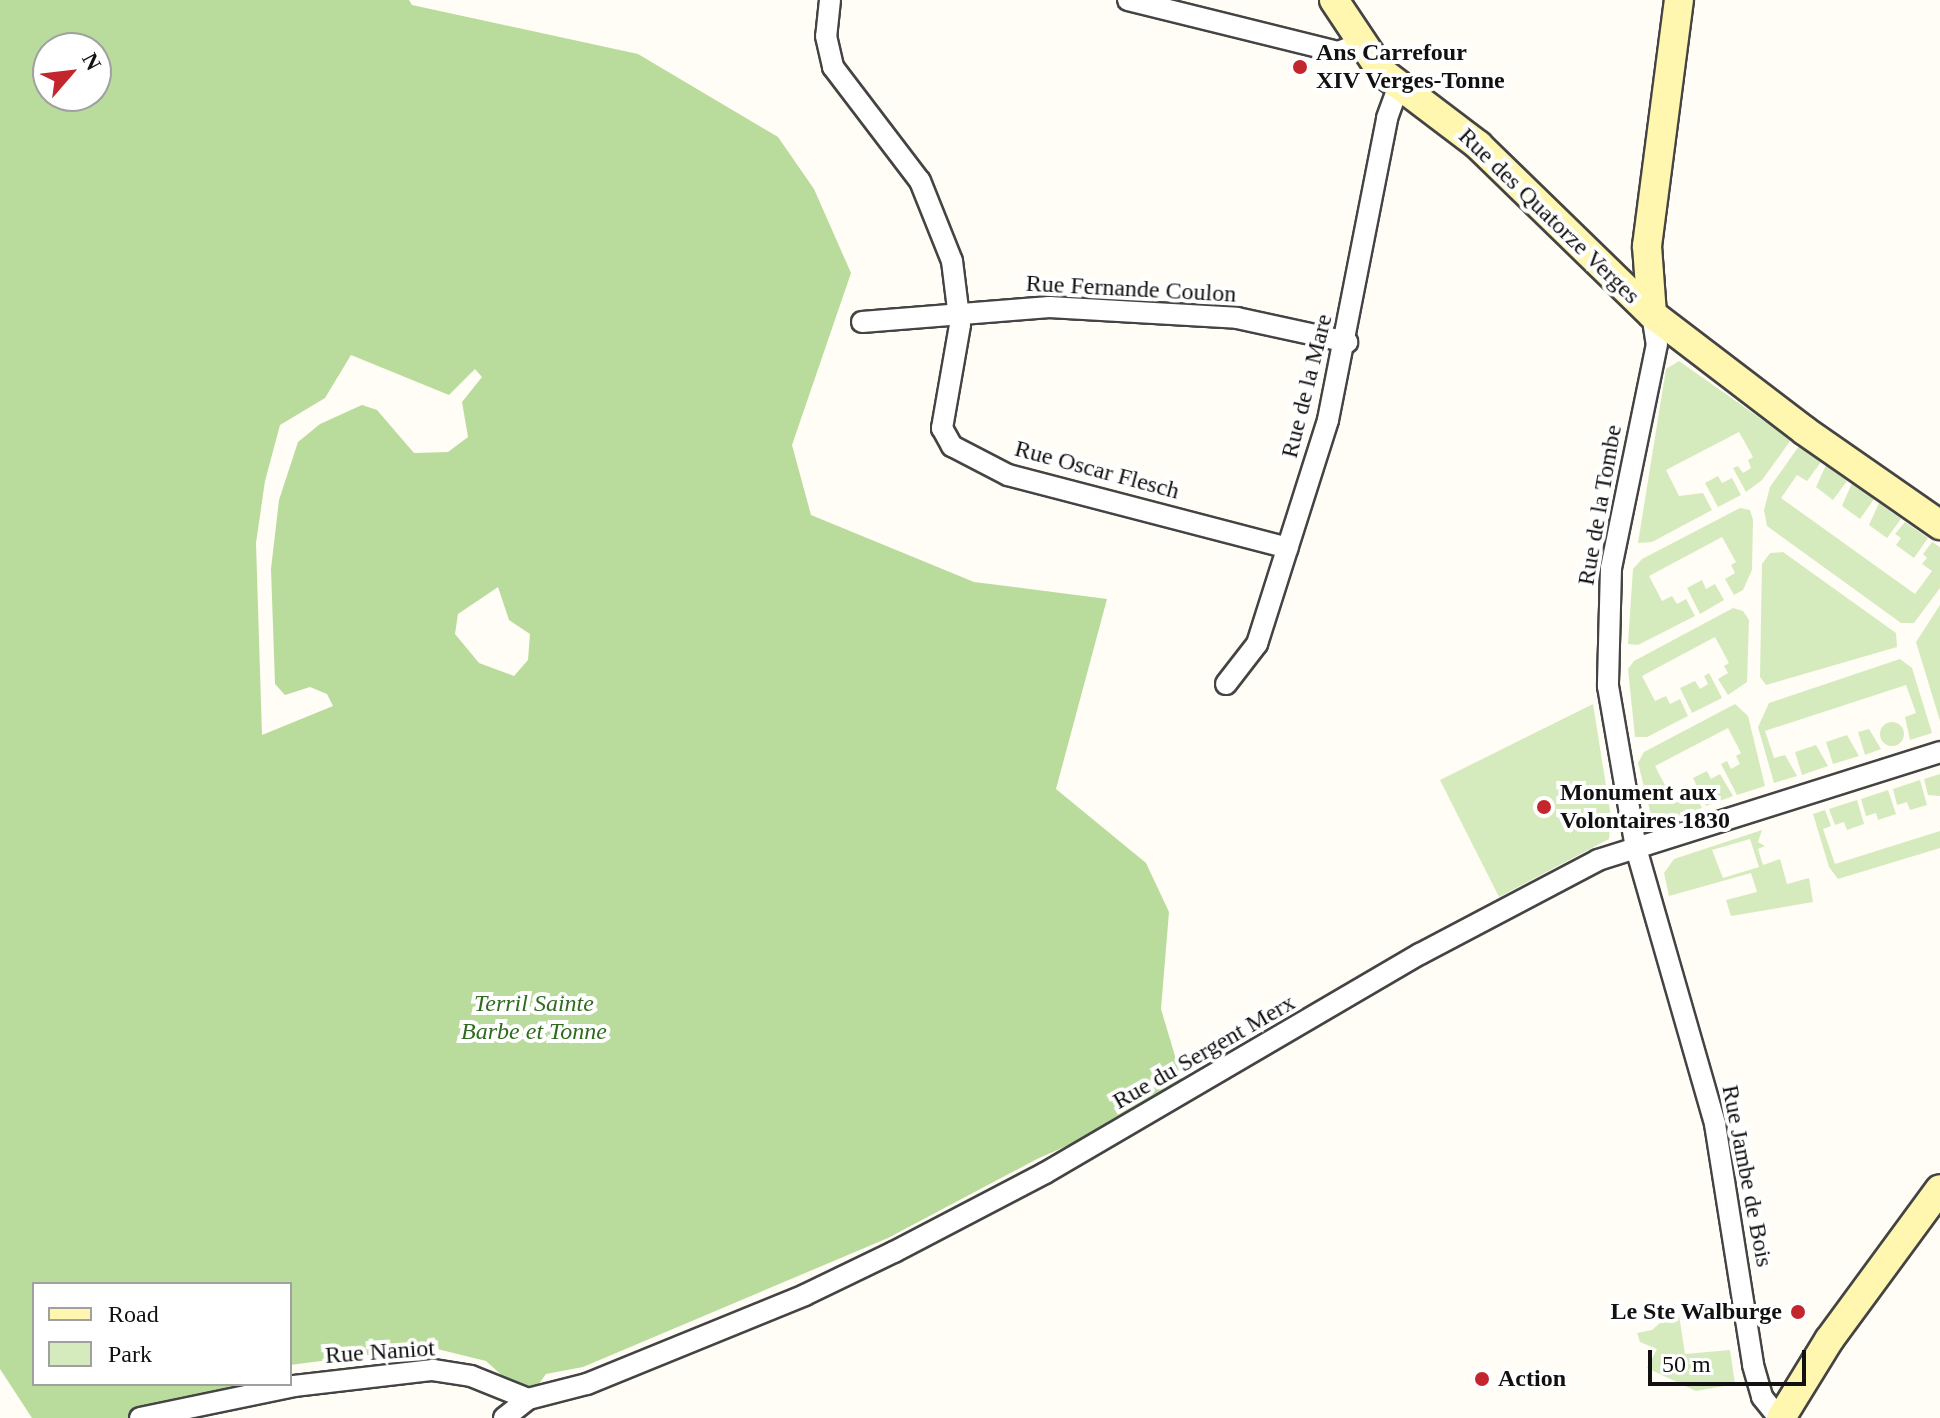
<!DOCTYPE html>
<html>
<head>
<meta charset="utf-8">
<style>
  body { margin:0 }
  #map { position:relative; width:1940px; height:1418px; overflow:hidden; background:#fffdf5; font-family:Georgia,serif }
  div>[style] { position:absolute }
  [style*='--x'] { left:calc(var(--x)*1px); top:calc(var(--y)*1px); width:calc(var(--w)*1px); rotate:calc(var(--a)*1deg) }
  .green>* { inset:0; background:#d5ebbd }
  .round { border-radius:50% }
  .forest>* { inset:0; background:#b9dc9c }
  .roads { filter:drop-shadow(2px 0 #444) drop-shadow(-2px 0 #444) drop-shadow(0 2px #444) drop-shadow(0 -2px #444) }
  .street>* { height:20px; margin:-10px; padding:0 10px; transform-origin:10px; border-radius:10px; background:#fff }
  .secondary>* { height:28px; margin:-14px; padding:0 14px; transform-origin:14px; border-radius:14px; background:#fff6b0 }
  .dots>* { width:22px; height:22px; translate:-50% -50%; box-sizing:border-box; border:4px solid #fff; border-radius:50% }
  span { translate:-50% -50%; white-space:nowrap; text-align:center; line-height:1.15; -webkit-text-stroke:8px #fff; paint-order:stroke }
  .poi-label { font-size:24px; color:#111; font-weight:700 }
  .left { translate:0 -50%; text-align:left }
  .right { translate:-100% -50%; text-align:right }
  .street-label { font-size:24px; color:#111 }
  .park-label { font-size:24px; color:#2f6b1f; font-style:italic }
  .legend { position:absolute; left:32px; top:1282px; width:260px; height:104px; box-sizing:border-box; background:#fff; border:2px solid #a0a0a0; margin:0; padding:10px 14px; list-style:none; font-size:24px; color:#111 }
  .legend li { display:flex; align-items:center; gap:16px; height:40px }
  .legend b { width:40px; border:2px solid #a0a0a0 }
  .north { position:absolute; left:32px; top:32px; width:80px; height:80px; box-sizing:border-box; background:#fff; border:2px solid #a0a0a0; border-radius:50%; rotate:62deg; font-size:22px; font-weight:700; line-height:32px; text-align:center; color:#111 }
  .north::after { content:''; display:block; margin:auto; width:28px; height:36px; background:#c4262e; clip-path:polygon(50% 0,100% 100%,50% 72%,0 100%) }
  .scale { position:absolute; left:1648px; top:1350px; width:158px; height:36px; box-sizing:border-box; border:4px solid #111; border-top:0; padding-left:10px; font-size:24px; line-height:28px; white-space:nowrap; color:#111; -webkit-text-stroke:6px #fff; paint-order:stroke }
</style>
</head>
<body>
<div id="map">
  <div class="green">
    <div style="clip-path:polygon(1679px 361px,1791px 440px,1762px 480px,1746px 492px,1733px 468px,1738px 466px,1743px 473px,1751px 468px,1748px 460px,1753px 457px,1739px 432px,1666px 470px,1679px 496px,1703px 493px,1712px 510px,1652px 542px,1638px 543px,1666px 369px)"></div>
    <div style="clip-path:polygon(1799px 446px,1821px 462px,1807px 481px,1797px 475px,1781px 498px,1915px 594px,1932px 571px,1922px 564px,1927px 558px,1923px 554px,1932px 542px,1940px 547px,1940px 588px,1914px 623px,1901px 623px,1767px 526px,1764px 510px,1770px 487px)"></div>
    <div style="clip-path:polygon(1826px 465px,1847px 481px,1833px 500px,1816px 487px)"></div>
    <div style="clip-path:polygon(1718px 476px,1722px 483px,1732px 478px,1741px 495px,1718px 507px,1705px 483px)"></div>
    <div style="clip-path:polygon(1852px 483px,1874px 499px,1860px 519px,1842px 506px)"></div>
    <div style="clip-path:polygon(1879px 503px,1901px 519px,1887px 538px,1869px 525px)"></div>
    <div style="clip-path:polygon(1740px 508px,1750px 510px,1753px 520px,1752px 570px,1743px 590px,1734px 595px,1725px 579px,1735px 573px,1731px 565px,1736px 562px,1722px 537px,1649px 576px,1662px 601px,1672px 596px,1677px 604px,1686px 599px,1695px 616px,1638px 645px,1628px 644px,1633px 569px,1642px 559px)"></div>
    <div style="clip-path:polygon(1905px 522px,1928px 538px,1914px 558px,1896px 545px,1901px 538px,1895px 534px)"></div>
    <div style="clip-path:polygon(1783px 552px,1896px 633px,1897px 647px,1766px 685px,1760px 677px,1762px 564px,1770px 553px)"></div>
    <div style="clip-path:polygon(1702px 580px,1706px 589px,1715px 584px,1724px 600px,1700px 614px,1687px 588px)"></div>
    <div style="clip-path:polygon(1940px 605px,1940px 721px,1916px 642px)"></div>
    <div style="clip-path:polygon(1733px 608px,1743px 611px,1749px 620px,1747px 682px,1728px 695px,1718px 679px,1728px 673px,1724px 666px,1729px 663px,1715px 637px,1642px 676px,1655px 701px,1666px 696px,1670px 704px,1680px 699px,1688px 716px,1647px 737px,1635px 737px,1628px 669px,1634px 661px)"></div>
    <div style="clip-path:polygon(1900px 659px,1912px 668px,1932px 733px,1910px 740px,1905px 717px,1916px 713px,1906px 685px,1765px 731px,1774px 758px,1785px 755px,1797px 776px,1774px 783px,1758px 727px,1769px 703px)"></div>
    <div style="clip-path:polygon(1709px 673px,1722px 698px,1692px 713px,1680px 688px,1695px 681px,1700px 689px,1708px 684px,1704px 676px)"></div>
    <div style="clip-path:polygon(1593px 704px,1611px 817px,1609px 839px,1499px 897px,1440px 780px)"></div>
    <div style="clip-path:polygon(1735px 704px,1748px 716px,1765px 786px,1737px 795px,1721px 764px,1727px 761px,1731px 769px,1740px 764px,1736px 756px,1741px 753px,1728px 728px,1655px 766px,1668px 791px,1692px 789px,1702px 808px,1671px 818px,1651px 815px,1638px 763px,1644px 752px)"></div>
    <div class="round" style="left:1880px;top:722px;width:24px;height:24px"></div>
    <div style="clip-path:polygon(1869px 729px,1881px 749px,1865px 755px,1858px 732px)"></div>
    <div style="clip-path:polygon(1847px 735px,1859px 756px,1833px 764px,1826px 742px)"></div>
    <div style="clip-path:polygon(1816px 745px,1828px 766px,1802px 775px,1795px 752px)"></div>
    <div style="clip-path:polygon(1707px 771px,1711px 779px,1720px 774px,1733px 796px,1706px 806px,1693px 778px)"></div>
    <div style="clip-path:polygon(1940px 774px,1940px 796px,1928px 795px,1924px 779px)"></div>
    <div style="clip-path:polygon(1920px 780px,1927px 805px,1910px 810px,1907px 802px,1897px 805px,1893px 789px)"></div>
    <div style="clip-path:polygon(1888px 790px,1896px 814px,1878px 820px,1876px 813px,1866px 816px,1861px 799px)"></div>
    <div style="clip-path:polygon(1857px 800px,1864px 824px,1847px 830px,1844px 822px,1835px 825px,1829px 809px)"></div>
    <div style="clip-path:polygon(1825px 810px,1831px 826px,1823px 829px,1835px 864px,1940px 831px,1940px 848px,1838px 879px,1829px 867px,1813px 814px)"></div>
    <div style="clip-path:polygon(evenodd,1762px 830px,1758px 842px,1765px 846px,1758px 849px,1763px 865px,1780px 859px,1787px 884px,1809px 878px,1813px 902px,1731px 916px,1726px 900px,1757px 892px,1751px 873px,1669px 896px,1664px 873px,1674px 859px,1762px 830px,1750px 839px,1759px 867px,1723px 878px,1712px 850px,1750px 839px)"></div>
    <div style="clip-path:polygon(1669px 1315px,1679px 1315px,1685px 1354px,1730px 1350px,1735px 1384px,1696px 1391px,1647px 1368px,1657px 1349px,1640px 1342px,1637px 1333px,1652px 1330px)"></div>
  </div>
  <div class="forest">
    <div style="clip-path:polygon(evenodd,0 0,409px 0,412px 5px,638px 54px,778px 137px,814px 189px,851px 273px,792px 445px,811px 515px,974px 582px,1107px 599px,1056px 789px,1146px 863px,1169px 912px,1161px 1009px,1186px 1093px,1037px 1159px,888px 1238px,583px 1367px,546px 1374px,528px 1399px,486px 1361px,429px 1347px,290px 1365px,290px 1284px,34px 1284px,34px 1384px,254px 1384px,221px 1405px,140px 1418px,32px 1418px,0 1369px,0 0,48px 48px,96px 48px,96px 96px,48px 96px,48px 48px,0 0,351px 355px,449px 395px,475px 369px,482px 377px,462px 402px,468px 437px,448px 452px,414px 453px,377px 410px,362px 405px,320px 424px,298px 442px,279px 500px,271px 569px,275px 684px,285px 695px,310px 687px,327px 694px,333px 706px,262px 735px,256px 543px,265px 481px,280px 425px,325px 398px,351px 355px,0 0,498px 587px,509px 620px,530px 634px,528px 660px,514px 676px,479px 663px,455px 634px,458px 614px,498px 587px)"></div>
  </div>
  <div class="roads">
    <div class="street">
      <div style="--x:830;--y:0;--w:36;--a:96"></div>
      <div style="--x:826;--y:36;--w:32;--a:77"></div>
      <div style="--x:833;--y:67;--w:143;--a:52.7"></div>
      <div style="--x:920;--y:181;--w:86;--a:68.2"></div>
      <div style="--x:952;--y:261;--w:64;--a:82.9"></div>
      <div style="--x:960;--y:325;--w:105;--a:99.9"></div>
      <div style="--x:942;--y:428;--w:21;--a:61"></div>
      <div style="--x:952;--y:446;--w:63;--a:27.4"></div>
      <div style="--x:1008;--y:475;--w:289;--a:14.6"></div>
      <div style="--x:1128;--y:0;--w:216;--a:13.9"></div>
      <div style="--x:1338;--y:52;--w:26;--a:-21"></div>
      <div style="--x:1652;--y:314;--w:30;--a:81"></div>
      <div style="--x:1657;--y:344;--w:229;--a:101.6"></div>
      <div style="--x:1611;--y:568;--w:118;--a:91.5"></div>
      <div style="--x:1608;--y:686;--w:164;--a:80.2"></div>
      <div style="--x:1636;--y:848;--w:287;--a:74"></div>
      <div style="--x:1715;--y:1124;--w:244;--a:81"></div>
      <div style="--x:1753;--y:1365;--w:33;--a:74"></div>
      <div style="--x:1762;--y:1397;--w:27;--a:51"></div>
      <div style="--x:862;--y:322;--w:188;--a:-4.6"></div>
      <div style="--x:1049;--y:307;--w:188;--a:3.3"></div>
      <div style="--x:1237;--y:318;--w:113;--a:12.3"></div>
      <div style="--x:1226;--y:684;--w:51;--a:-52.2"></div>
      <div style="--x:1257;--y:644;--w:235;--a:-72.4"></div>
      <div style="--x:1328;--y:420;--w:308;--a:-78.9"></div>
      <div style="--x:1387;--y:118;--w:35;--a:-70"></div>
      <div style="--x:140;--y:1418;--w:157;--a:-11.7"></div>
      <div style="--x:294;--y:1386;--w:140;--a:-6.6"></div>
      <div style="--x:433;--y:1370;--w:38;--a:9"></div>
      <div style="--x:471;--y:1376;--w:61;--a:22"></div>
      <div style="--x:504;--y:1418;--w:31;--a:-38"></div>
      <div style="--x:528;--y:1399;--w:61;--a:-14.3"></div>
      <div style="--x:587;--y:1384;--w:235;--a:-22.2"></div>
      <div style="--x:805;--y:1295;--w:99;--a:-25.8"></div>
      <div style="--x:894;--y:1252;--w:170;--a:-27.6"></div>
      <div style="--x:1045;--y:1173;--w:434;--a:-30.3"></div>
      <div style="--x:1420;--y:954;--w:201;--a:-27.8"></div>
      <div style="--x:1598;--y:860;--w:359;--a:-17.5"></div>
    </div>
    <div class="secondary">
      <div style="--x:1334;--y:0;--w:87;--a:56.3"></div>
      <div style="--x:1382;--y:72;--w:121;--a:37.2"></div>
      <div style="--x:1478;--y:145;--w:243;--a:44.2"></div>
      <div style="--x:1652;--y:314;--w:193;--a:37.4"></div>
      <div style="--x:1805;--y:431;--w:165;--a:34.8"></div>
      <div style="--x:1652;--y:314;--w:68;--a:-94.2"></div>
      <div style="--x:1647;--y:246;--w:248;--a:-82.6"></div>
      <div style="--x:1781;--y:1418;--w:92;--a:-58.4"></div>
      <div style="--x:1829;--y:1340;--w:187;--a:-53.7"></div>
    </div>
  </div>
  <div class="dots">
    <div style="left:1300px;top:67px;background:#c4262e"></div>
    <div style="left:1544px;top:807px;background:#c4262e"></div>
    <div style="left:1798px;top:1312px;background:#c4262e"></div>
    <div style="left:1482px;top:1379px;background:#c4262e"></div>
  </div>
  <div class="poi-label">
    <span class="left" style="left:1316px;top:67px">Ans Carrefour<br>XIV Verges-Tonne</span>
    <span class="left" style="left:1560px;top:807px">Monument aux<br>Volontaires 1830</span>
    <span class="right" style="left:1782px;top:1312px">Le Ste Walburge</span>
    <span class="left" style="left:1498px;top:1379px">Action</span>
  </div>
  <div class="street-label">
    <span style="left:1549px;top:216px;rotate:44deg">Rue des Quatorze Verges</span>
    <span style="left:1131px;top:289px;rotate:3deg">Rue Fernande Coulon</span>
    <span style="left:1307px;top:386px;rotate:-76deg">Rue de la Mare</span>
    <span style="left:1097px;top:470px;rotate:15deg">Rue Oscar Flesch</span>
    <span style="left:1600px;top:505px;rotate:-80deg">Rue de la Tombe</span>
    <span style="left:1204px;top:1052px;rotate:-30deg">Rue du Sergent Merx</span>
    <span style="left:1747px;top:1176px;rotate:79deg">Rue Jambe de Bois</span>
    <span style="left:380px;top:1352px;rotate:-4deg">Rue Naniot</span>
  </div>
  <div class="park-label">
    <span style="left:534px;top:1018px">Terril Sainte<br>Barbe et Tonne</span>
  </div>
  <ul class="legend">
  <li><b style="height:10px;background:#fff6b0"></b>Road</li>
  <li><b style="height:22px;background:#d5ebbd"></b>Park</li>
  </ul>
  <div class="north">N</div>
  <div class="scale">50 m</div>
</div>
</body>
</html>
